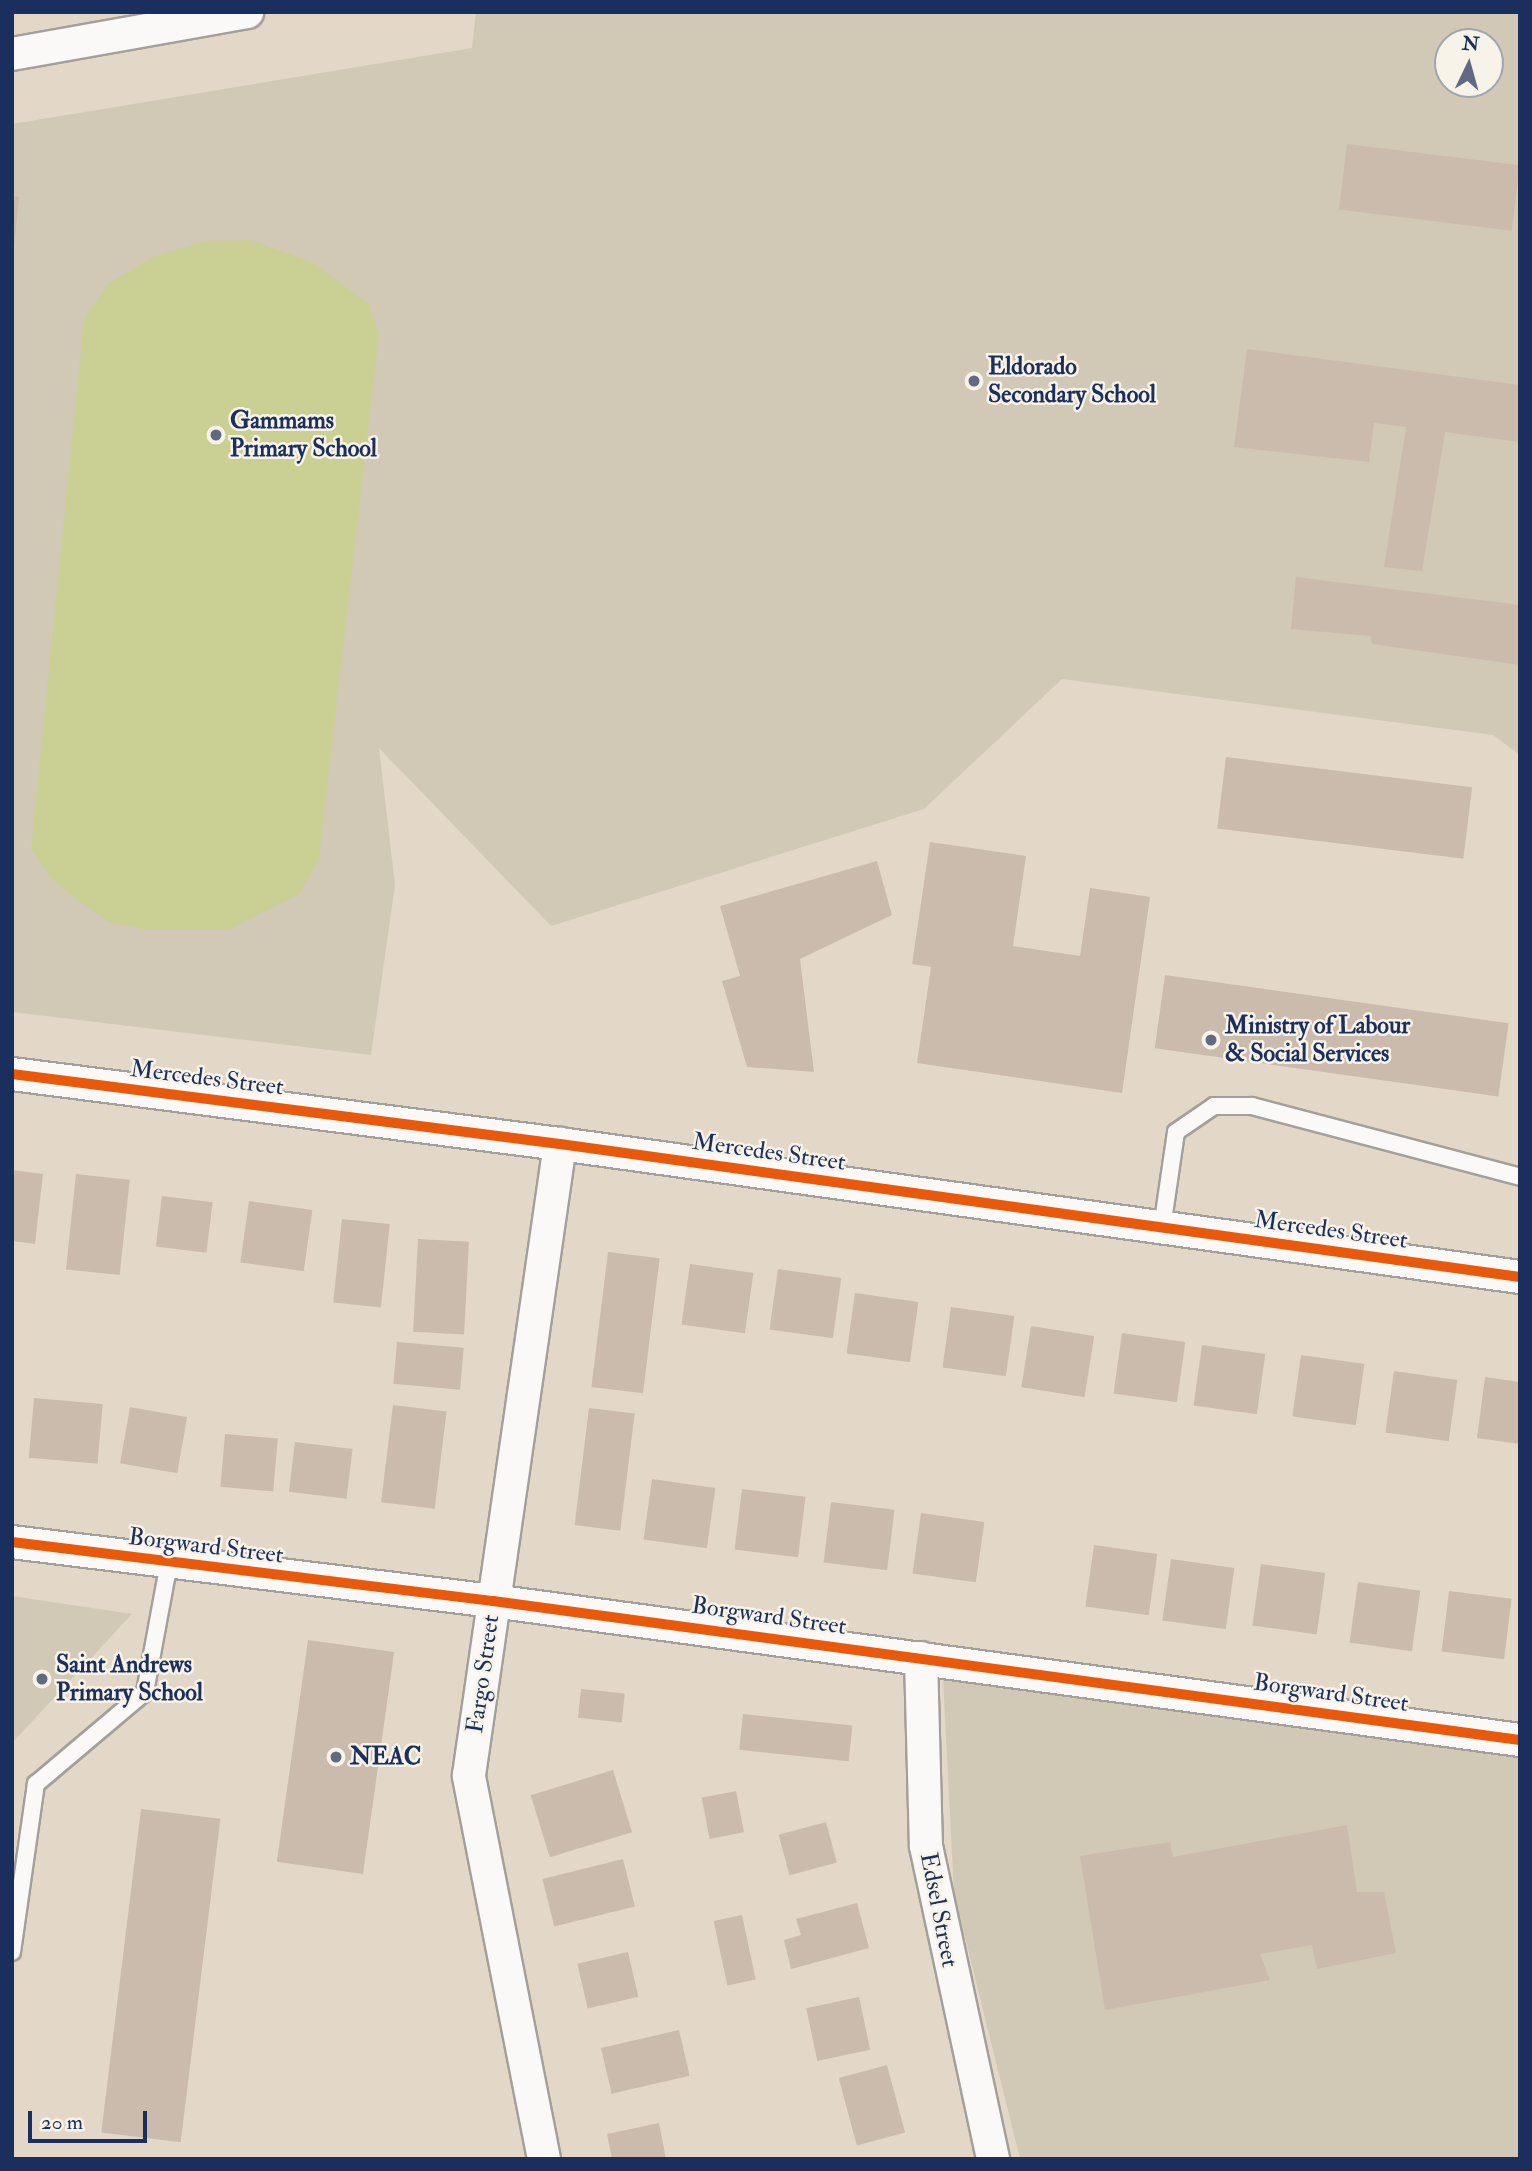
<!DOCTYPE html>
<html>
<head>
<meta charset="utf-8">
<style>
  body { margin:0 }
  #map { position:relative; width:1532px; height:2171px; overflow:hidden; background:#e3d8c7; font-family:"IM FELL Double Pica",serif }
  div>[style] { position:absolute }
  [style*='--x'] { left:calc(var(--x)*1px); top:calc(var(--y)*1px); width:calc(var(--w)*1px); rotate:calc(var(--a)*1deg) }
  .built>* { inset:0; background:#d2c8b6 }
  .green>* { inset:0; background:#cacf94 }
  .building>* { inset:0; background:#cbbbac; transform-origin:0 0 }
  .roads { filter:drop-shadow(2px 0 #a39f9a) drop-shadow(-2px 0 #a39f9a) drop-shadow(0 2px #a39f9a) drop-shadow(0 -2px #a39f9a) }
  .lane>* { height:16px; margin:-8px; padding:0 8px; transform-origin:8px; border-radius:8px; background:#fbf9f7 }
  .street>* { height:32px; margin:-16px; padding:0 16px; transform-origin:16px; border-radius:16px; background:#fbf9f7 }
  .cycleway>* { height:10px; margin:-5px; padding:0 5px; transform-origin:5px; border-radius:5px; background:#e8590c }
  .dots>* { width:19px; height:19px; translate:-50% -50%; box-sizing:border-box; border:4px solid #f7f3e8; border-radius:50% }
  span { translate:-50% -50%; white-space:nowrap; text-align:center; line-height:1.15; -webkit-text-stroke:5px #f7f3e8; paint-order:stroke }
  .poi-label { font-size:24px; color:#1b2f5e; font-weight:700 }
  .left { translate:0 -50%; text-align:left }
  .street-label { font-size:24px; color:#1b2f5e }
  .frame { position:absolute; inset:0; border:14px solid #1b2f5e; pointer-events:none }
  .north { position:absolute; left:1434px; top:28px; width:70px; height:70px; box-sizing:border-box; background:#f7f3e8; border:2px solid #9fa5b1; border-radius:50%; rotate:5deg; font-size:19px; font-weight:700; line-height:28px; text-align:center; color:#1b2f5e }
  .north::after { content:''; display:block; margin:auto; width:24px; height:32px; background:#616a83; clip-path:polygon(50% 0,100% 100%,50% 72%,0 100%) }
  .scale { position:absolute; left:28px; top:2111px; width:119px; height:32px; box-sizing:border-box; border:4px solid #1b2f5e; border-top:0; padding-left:9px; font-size:21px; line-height:24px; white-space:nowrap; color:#1b2f5e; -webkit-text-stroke:5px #f7f3e8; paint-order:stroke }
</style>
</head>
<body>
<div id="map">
  <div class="built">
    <div style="clip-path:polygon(evenodd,476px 12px,1520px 12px,1520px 755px,1493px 735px,1062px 679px,924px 809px,551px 926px,379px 748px,395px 885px,371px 1055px,12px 1012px,12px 124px,472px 48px,476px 12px,1448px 42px,1490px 42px,1490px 84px,1448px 84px,1448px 42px)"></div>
    <div style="clip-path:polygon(12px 1596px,132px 1614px,12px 1743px)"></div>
    <div style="clip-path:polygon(943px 1678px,1520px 1758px,1520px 2159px,1020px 2159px,954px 1893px)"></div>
  </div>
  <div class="green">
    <div style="clip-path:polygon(251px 240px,313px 263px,369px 304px,379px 334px,319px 859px,299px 894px,228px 930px,147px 930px,109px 922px,80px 902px,50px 877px,31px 849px,84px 318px,108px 284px,157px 255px,207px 241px)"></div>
  </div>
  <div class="building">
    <div style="left:1347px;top:144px;width:174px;height:66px;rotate:7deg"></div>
    <div style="clip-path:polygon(12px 196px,19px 197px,14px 248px,12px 248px)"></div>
    <div style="clip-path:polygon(1247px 349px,1520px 385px,1520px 442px,1445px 432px,1422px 571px,1384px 567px,1406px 427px,1374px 423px,1369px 462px,1234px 447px)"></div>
    <div style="clip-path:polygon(1296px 577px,1520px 605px,1520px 665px,1372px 644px,1370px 636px,1291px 629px)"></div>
    <div style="left:1226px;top:757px;width:248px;height:72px;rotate:7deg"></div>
    <div style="clip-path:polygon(930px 842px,1026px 856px,1013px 946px,1080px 956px,1090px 888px,1150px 897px,1122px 1093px,917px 1063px,931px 967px,912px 964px)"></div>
    <div style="clip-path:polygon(877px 861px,892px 915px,800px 959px,814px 1072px,747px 1067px,722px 981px,740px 976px,720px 906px)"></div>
    <div style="left:1165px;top:975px;width:347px;height:74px;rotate:8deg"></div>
    <div style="clip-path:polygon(12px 1170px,43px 1174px,35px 1244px,12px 1241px)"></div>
    <div style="left:76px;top:1174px;width:54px;height:96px;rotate:6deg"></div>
    <div style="left:162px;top:1196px;width:51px;height:51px;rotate:7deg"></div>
    <div style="left:249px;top:1201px;width:64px;height:62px;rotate:8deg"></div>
    <div style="left:342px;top:1219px;width:48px;height:84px;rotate:6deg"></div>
    <div style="left:418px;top:1239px;width:51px;height:93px;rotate:3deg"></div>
    <div style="left:608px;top:1252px;width:52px;height:136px;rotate:7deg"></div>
    <div style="left:690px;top:1264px;width:64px;height:61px;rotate:8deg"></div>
    <div style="left:778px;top:1269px;width:64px;height:61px;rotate:8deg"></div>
    <div style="left:855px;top:1293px;width:64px;height:61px;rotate:8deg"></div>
    <div style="left:951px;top:1307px;width:64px;height:61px;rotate:8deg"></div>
    <div style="left:1031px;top:1326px;width:64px;height:62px;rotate:9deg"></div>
    <div style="left:1122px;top:1333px;width:64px;height:61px;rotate:8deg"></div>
    <div style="left:397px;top:1342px;width:67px;height:42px;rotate:5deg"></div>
    <div style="left:1202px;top:1345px;width:64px;height:61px;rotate:8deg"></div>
    <div style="left:1301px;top:1355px;width:64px;height:62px;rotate:8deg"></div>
    <div style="left:1394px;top:1371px;width:64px;height:62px;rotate:8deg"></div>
    <div style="clip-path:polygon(1485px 1377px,1520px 1382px,1520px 1444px,1477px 1438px)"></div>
    <div style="left:34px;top:1398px;width:69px;height:60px;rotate:5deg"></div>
    <div style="left:393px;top:1405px;width:54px;height:98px;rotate:7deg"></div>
    <div style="left:130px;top:1407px;width:58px;height:57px;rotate:10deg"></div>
    <div style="left:589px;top:1408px;width:46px;height:118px;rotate:7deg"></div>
    <div style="left:225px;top:1434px;width:53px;height:53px;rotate:5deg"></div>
    <div style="left:295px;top:1442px;width:58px;height:50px;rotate:7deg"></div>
    <div style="left:652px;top:1479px;width:64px;height:61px;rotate:8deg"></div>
    <div style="left:742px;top:1489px;width:64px;height:61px;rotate:7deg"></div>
    <div style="left:831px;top:1502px;width:64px;height:61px;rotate:7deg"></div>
    <div style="left:921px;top:1513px;width:64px;height:61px;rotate:8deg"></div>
    <div style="left:1094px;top:1545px;width:64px;height:62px;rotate:8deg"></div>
    <div style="left:1171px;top:1559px;width:64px;height:62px;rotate:8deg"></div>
    <div style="left:1261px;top:1564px;width:65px;height:62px;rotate:8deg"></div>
    <div style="left:1358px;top:1582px;width:63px;height:61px;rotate:8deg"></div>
    <div style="left:1449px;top:1591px;width:63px;height:61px;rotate:7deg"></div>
    <div style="left:308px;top:1640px;width:87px;height:224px;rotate:8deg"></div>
    <div style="left:581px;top:1689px;width:44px;height:29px;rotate:6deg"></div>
    <div style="left:743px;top:1714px;width:110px;height:36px;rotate:6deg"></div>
    <div style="left:613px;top:1770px;width:65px;height:86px;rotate:73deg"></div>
    <div style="left:736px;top:1791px;width:42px;height:35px;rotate:79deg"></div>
    <div style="left:141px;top:1809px;width:80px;height:326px;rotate:7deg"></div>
    <div style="left:826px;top:1822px;width:42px;height:49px;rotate:75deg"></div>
    <div style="clip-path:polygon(1347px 1825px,1357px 1892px,1384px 1892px,1396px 1953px,1317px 1969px,1312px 1945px,1260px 1954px,1270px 1980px,1105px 2010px,1080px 1856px,1170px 1842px,1173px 1857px)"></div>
    <div style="left:623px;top:1859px;width:49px;height:83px;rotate:76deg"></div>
    <div style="clip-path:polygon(857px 1903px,869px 1948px,791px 1969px,784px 1940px,801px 1935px,796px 1919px)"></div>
    <div style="left:742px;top:1915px;width:66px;height:29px;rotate:78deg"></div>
    <div style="left:628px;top:1952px;width:46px;height:52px;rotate:77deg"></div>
    <div style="left:859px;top:1997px;width:54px;height:54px;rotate:78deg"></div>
    <div style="left:679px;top:2030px;width:47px;height:80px;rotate:77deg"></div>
    <div style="left:887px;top:2065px;width:70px;height:50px;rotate:75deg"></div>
    <div style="clip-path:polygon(659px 2123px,666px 2159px,612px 2159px,607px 2134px)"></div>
  </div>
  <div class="roads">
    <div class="lane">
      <div style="--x:1162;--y:1228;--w:97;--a:-81.7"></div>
      <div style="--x:1176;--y:1132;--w:46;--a:-34.4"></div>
      <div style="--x:1214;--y:1106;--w:38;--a:0"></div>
      <div style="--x:1252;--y:1106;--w:277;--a:14.8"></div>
      <div style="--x:12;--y:1952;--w:170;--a:-81.9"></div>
      <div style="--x:36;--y:1784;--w:143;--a:-40.2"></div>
      <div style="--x:145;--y:1692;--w:131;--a:-79.5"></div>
    </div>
    <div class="street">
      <div style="--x:12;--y:54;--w:239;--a:-10.1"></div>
      <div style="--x:12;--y:1074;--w:552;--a:7.28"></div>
      <div style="--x:560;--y:1144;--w:969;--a:7.89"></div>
      <div style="--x:12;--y:1542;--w:485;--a:7"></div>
      <div style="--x:493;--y:1601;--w:1036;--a:7.71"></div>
      <div style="--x:921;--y:1658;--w:188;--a:88.5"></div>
      <div style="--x:926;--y:1846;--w:320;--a:77.9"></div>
      <div style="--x:544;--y:2159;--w:391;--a:-101.1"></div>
      <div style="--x:469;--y:1775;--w:638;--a:-81.79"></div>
    </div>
  </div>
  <div class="cycleway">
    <div style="--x:12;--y:1074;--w:552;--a:7.28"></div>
    <div style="--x:560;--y:1144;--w:969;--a:7.89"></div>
    <div style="--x:12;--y:1542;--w:485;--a:7"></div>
    <div style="--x:493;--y:1601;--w:1036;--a:7.71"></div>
  </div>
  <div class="dots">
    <div style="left:974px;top:381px;background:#616a83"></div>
    <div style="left:216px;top:435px;background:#616a83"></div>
    <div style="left:1211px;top:1040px;background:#616a83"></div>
    <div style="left:42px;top:1679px;background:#616a83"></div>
    <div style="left:336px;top:1757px;background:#616a83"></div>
  </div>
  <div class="poi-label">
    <span class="left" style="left:988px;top:381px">Eldorado<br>Secondary School</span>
    <span class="left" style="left:230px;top:435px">Gammams<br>Primary School</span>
    <span class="left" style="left:1225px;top:1040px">Ministry of Labour<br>&amp; Social Services</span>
    <span class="left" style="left:56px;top:1679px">Saint Andrews<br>Primary School</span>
    <span class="left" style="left:350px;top:1757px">NEAC</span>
  </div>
  <div class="street-label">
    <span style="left:207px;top:1078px;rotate:7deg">Mercedes Street</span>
    <span style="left:769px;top:1152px;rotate:8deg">Mercedes Street</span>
    <span style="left:1331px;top:1230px;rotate:8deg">Mercedes Street</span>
    <span style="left:206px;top:1546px;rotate:7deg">Borgward Street</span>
    <span style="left:769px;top:1616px;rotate:8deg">Borgward Street</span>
    <span style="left:483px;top:1674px;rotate:-82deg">Fargo Street</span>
    <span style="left:1331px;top:1693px;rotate:8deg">Borgward Street</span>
    <span style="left:939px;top:1910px;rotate:79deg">Edsel Street</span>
  </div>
  <div class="frame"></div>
  <div class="north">N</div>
  <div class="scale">20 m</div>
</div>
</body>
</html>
